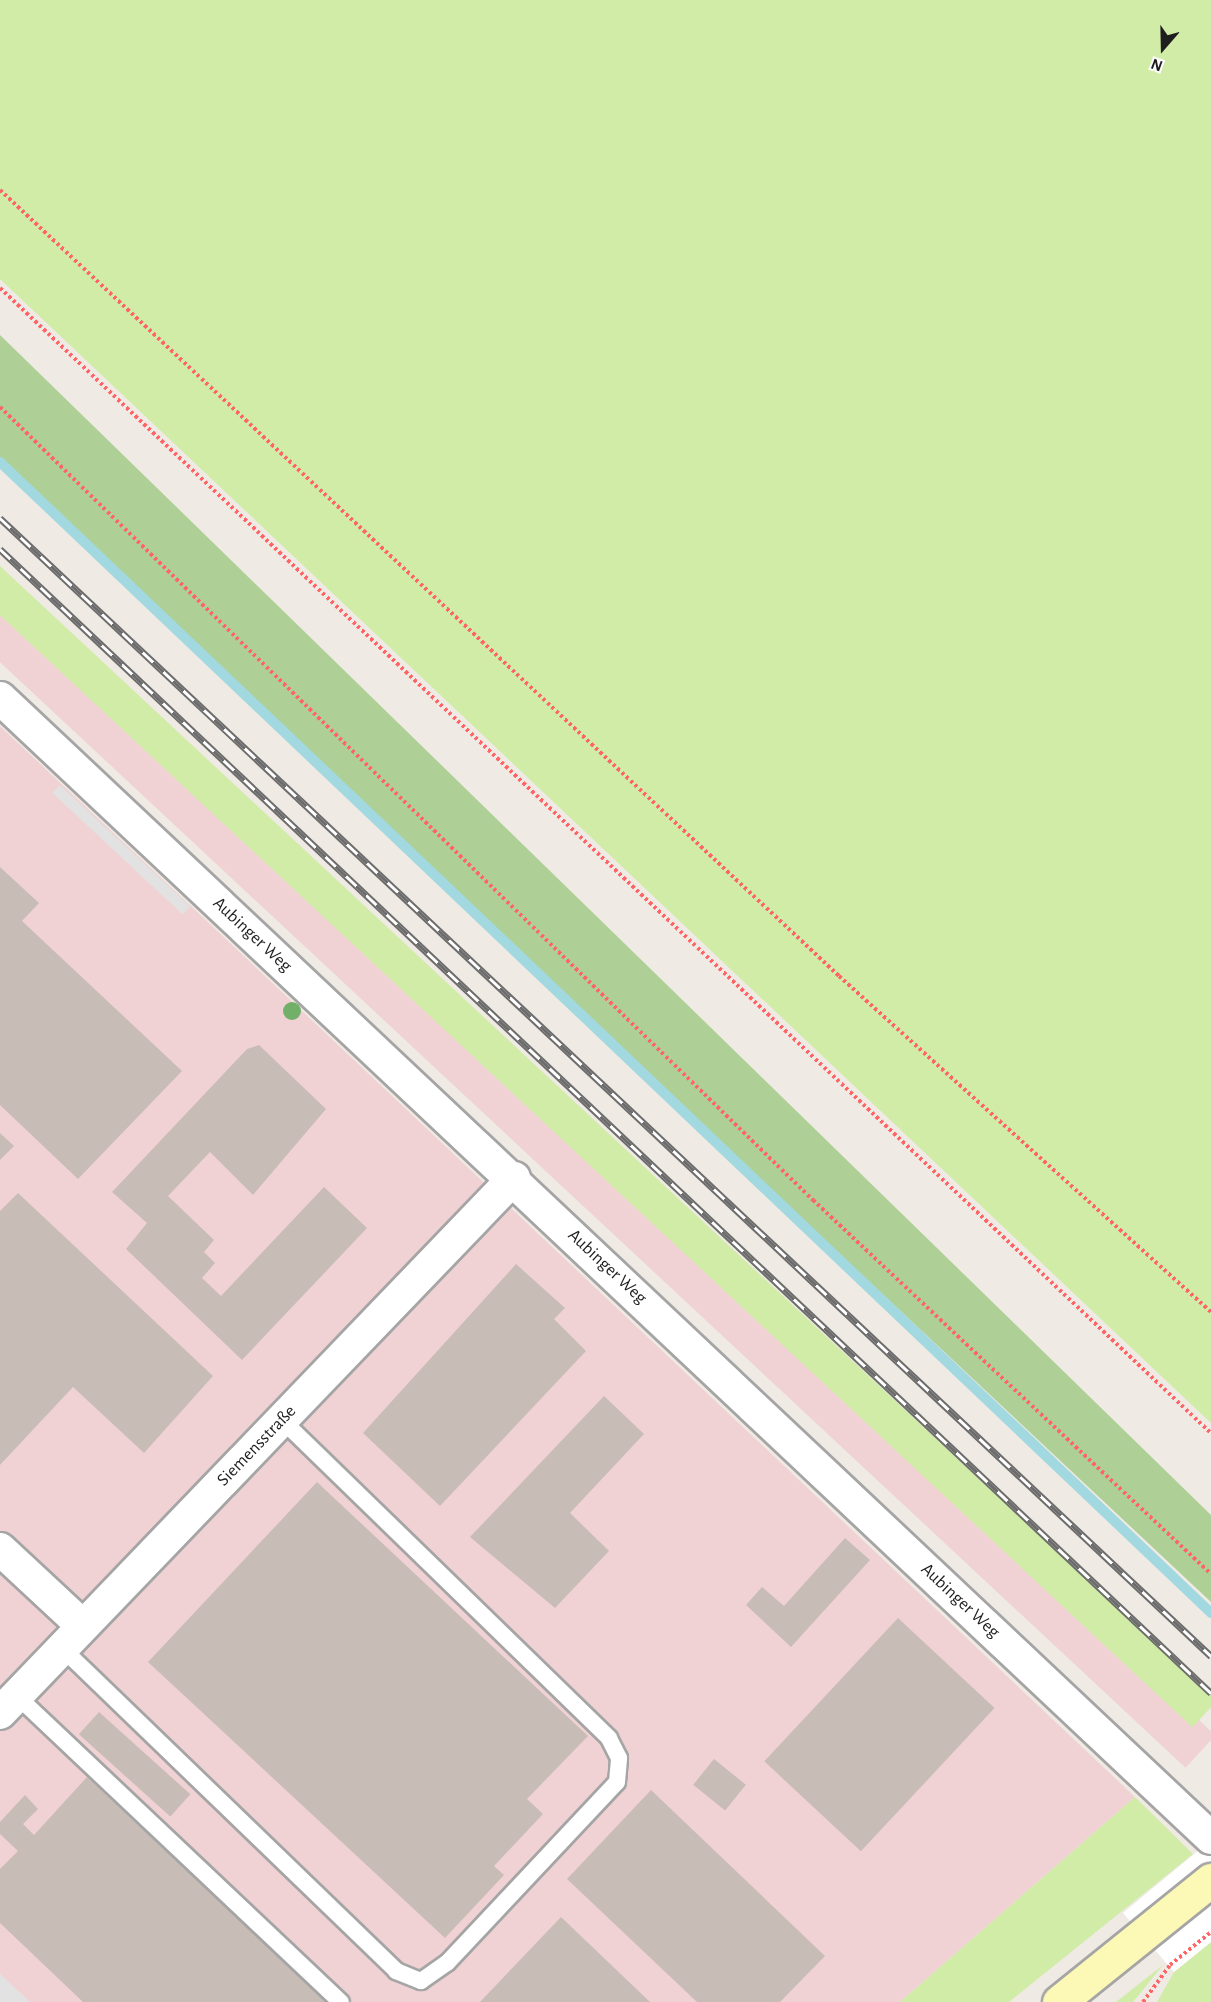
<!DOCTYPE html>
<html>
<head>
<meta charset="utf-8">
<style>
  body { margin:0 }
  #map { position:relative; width:1211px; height:2002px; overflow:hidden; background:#efeae3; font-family:"Alegreya Sans",sans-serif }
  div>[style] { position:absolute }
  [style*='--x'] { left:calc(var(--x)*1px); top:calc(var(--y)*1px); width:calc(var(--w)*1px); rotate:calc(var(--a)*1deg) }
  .commercial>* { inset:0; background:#f1d2d4; transform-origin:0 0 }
  .grass>* { inset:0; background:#d0eca7; transform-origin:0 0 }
  .forest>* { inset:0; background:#aed096 }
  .parking>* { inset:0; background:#e2e2e2; transform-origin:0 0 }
  .pier>* { inset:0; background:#fff }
  .stream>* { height:10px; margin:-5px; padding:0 5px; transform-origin:5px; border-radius:5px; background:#a2d8df }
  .building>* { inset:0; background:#c7bcb6; transform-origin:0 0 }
  .path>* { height:4px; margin-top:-2px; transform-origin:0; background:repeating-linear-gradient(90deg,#ff6566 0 3px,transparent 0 6px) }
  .roads { filter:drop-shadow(2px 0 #a5a5a5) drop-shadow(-2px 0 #a5a5a5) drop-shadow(0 2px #a5a5a5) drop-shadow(0 -2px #a5a5a5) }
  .lane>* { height:16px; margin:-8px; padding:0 8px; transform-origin:8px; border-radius:8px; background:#fff }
  .street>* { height:32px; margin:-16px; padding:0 16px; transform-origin:16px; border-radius:16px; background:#fff }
  .secondary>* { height:33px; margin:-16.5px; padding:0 16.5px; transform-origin:16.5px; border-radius:16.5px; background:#fcf8b5 }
  .rail>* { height:7px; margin-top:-3.5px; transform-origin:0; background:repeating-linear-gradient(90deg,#fff 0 14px,#6c6c6c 0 28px); box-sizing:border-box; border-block:2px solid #6c6c6c }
  .trees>* { width:18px; height:18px; margin:-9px; border-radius:50%; background:#72b06a }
  span { translate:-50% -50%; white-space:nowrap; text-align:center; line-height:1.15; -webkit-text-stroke:4.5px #fff; paint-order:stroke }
  .street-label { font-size:18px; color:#1e1e1e }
  .north { position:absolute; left:1133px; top:18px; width:60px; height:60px; -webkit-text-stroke:4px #fff; paint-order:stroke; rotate:200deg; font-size:16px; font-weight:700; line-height:24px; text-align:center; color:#1e1e1e }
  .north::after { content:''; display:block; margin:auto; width:21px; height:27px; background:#1e1e1e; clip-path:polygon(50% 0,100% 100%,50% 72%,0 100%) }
</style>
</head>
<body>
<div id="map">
  <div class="commercial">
    <div style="left:0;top:602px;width:1662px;height:44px;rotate:43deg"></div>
    <div style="clip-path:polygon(0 726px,1135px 1797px,900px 2002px,0 2002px)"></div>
  </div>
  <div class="grass">
    <div style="clip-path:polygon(0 0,1211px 0,1211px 1423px,0 279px)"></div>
    <div style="left:0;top:566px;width:1664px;height:36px;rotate:43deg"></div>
    <div style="clip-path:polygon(1135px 1797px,1193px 1854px,1009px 2002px,900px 2002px)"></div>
    <div style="clip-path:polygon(1211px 1942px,1211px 2002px,1157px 2002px,1174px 1972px)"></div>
    <div style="clip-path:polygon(1163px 1965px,1133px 2002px,1116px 2002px)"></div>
  </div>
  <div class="forest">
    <div style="clip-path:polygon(0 335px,1211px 1515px,1211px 1602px,0 467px)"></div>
  </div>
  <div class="parking">
    <div style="left:60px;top:785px;width:178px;height:11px;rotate:43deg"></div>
    <div style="clip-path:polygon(0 1974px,30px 2002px,0 2002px)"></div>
  </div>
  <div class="pier">
    <div style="clip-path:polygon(1211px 1840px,1211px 1942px,1174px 1972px,1123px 1913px)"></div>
  </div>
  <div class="stream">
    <div style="--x:0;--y:462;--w:1671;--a:43.54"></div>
  </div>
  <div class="building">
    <div style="clip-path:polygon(0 867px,39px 903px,22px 921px,182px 1071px,78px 1179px,0 1105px)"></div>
    <div style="clip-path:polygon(259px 1045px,326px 1109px,253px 1195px,210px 1152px,168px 1196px,214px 1240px,204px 1252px,215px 1263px,202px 1278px,221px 1296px,324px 1187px,367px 1228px,242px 1360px,126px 1249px,147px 1223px,112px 1192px,247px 1049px)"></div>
    <div style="clip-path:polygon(0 1133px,14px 1146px,0 1160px)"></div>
    <div style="clip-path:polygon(18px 1193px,213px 1376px,144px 1453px,73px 1387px,0 1465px,0 1211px)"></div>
    <div style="clip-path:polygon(516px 1264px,565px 1308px,554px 1319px,586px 1351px,440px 1506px,363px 1433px)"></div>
    <div style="clip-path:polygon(604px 1396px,644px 1434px,570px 1513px,609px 1551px,555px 1608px,470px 1537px)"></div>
    <div style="clip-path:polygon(317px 1482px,588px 1736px,527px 1799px,543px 1814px,494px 1866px,504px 1875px,445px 1938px,148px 1662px)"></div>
    <div style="clip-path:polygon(845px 1538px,870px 1560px,791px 1647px,746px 1605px,762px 1587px,784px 1606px)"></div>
    <div style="left:898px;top:1618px;width:132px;height:196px;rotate:43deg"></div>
    <div style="left:99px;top:1712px;width:123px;height:30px;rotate:42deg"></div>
    <div style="left:714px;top:1759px;width:41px;height:33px;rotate:39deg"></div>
    <div style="clip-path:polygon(87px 1777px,327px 2002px,83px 2002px,0 1923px,0 1869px,18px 1851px,0 1834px,0 1822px,25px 1795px,38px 1809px,23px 1824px,34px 1835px)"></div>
    <div style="clip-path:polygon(651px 1790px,825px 1956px,780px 2002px,697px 2002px,567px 1879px)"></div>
    <div style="clip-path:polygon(561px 1917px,650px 2002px,480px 2002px)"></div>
  </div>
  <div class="path">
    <div style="--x:0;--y:190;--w:1150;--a:43.13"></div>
    <div style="--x:839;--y:976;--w:501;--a:42.09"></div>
    <div style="--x:0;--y:288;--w:1667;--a:43.4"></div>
    <div style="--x:0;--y:407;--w:1136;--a:44.29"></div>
    <div style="--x:813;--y:1200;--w:546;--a:43.22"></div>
    <div style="--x:1143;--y:2002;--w:46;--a:-53.9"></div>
    <div style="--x:1170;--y:1965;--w:53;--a:-38.8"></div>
  </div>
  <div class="roads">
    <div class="lane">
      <div style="--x:62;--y:1648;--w:465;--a:44"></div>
      <div style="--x:396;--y:1971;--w:27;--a:22"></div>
      <div style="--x:421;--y:1981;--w:32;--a:-35"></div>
      <div style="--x:447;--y:1963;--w:248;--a:-46.8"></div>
      <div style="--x:617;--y:1782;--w:24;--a:-85"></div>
      <div style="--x:619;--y:1758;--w:22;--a:-117"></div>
      <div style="--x:609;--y:1738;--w:456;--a:-135.8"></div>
      <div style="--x:16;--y:1695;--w:447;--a:43.4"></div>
    </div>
    <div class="street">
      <div style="--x:0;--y:698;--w:1663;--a:43.27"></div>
      <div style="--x:0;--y:1549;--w:113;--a:42.9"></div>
      <div style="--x:0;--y:1713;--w:742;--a:-46.15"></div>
    </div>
    <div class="secondary">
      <div style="--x:1059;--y:2002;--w:195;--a:-38.8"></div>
    </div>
  </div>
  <div class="rail">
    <div style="--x:0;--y:518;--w:1662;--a:43.22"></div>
    <div style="--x:0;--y:549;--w:1666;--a:43.37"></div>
  </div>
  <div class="trees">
    <div style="left:292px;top:1011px"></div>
  </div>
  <div class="street-label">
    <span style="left:252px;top:935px;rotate:43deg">Aubinger Weg</span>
    <span style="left:607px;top:1267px;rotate:43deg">Aubinger Weg</span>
    <span style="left:257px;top:1446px;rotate:-46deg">Siemensstraße</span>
    <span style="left:960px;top:1601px;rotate:43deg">Aubinger Weg</span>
  </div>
  <div class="north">N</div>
</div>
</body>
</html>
